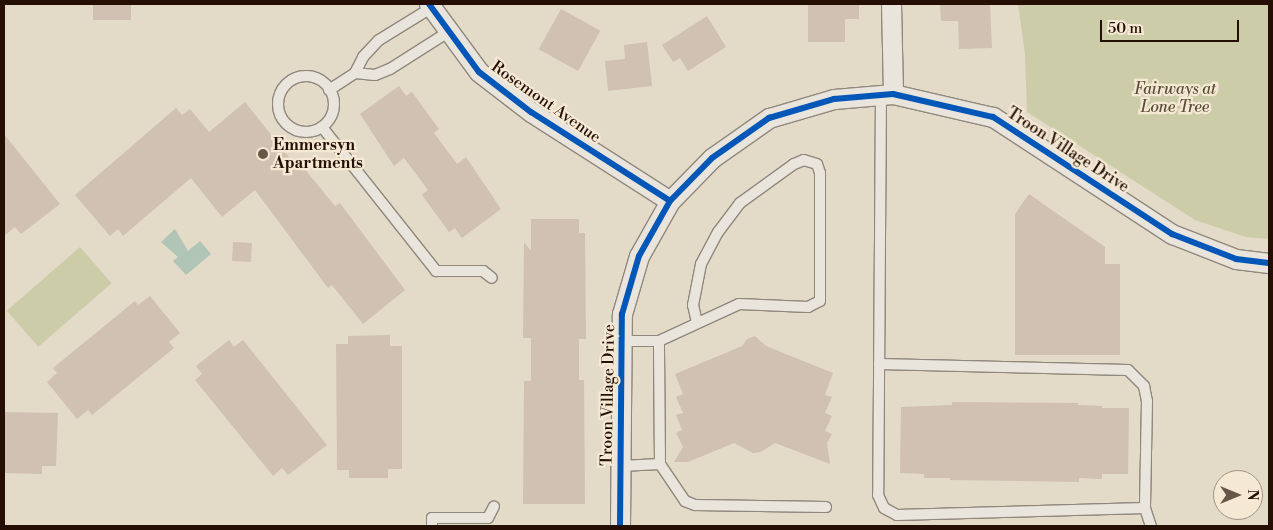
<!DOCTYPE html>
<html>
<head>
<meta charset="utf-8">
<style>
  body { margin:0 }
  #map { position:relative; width:1273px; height:530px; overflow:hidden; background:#e4dac8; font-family:"Libre Bodoni",serif }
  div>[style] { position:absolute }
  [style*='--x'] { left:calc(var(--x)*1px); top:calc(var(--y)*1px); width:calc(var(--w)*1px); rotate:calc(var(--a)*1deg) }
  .green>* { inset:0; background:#cdcca9; transform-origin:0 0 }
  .water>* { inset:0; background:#b0c5b6 }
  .building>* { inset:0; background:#d0c1b3; transform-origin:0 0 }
  .roads { filter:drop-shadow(1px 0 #90887d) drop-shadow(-1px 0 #90887d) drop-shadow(0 1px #90887d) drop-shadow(0 -1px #90887d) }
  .lane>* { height:10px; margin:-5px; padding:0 5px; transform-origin:5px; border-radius:5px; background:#e9e4dc }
  .lane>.ring { margin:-5px; padding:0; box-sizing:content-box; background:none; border:10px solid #e9e4dc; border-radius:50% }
  .street>* { height:19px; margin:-9.5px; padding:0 9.5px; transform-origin:9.5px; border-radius:9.5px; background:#e9e4dc }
  .cycleway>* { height:6px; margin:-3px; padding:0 3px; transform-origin:3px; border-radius:3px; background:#0057b8 }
  .dots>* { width:14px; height:14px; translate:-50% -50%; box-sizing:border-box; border:2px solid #f5e9d4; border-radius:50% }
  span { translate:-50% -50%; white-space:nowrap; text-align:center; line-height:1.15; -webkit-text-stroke:4.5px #f5e9d4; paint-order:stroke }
  .park-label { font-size:16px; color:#5a4d36; font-style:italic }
  .street-label { font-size:16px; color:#250f05 }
  .poi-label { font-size:16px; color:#250f05; font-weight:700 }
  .left { translate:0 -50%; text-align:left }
  .frame { position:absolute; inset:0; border:5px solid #250f05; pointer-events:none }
  .north { position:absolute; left:1213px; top:470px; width:50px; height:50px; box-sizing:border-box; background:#f5e9d4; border:1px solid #a29281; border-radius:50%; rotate:90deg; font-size:14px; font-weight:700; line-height:20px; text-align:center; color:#250f05 }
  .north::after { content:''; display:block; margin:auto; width:18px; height:22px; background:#685649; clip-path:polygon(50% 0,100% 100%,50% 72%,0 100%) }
  .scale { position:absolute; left:1100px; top:20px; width:139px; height:22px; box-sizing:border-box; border:2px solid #250f05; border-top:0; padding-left:6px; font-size:15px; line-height:18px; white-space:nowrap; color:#250f05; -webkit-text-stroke:4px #f5e9d4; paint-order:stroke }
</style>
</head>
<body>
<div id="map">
  <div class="green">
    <div style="clip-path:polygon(1018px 4px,1269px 4px,1269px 239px,1246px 237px,1195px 220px,1027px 112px,1025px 54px)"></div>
    <div style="left:80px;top:247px;width:48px;height:97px;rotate:49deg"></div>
  </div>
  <div class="water">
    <div style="clip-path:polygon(175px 229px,188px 251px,200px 241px,211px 254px,186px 275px,173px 261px,178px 257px,161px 242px)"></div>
  </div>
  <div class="building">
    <div style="left:93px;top:4px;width:38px;height:16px"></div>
    <div style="clip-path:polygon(808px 4px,859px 4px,859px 19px,845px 19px,845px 42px,808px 42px)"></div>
    <div style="clip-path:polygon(940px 4px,990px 4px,992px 48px,959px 49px,958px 21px,941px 21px)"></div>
    <div style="left:561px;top:9px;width:45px;height:46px;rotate:29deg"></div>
    <div style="clip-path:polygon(707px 16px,726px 47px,688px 71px,680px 58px,673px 62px,662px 45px)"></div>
    <div style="clip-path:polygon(647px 42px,652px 86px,608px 91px,605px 61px,625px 59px,624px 45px)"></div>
    <div style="clip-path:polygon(399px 86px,406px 96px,412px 92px,439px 129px,434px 133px,457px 164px,466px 157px,501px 209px,462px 238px,455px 228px,449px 232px,422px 195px,428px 190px,404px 158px,394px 166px,360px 114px)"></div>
    <div style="clip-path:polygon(245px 102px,299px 170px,303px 167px,335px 206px,340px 203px,405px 290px,363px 324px,332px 285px,328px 288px,255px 190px,222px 217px,191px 178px,123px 236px,118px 229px,110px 236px,75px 195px,176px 108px,182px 115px,190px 109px,209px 132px)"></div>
    <div style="clip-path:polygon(4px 134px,60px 204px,21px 234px,15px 227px,4px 236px)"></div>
    <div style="clip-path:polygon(1029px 194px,1105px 247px,1105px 264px,1120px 264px,1120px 355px,1015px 355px,1015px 214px)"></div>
    <div style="clip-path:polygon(531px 219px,579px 219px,579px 233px,585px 233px,586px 339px,579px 339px,579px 380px,584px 380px,585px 504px,523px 504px,524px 381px,531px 381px,531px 338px,523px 338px,524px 242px,531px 251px)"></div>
    <div style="left:233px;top:242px;width:19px;height:19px;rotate:3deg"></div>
    <div style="clip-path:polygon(150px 296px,180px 333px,169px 342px,174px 348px,92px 415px,88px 410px,77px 419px,47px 382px,57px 373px,53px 368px,135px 301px,138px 305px)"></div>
    <div style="clip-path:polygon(390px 335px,390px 346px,402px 346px,402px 469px,388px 469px,388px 478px,349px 478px,349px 470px,337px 470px,336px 344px,348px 344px,348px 336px)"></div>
    <div style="clip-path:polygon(755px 336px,766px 346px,833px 373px,825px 395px,832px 397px,825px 413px,832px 416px,825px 431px,832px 434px,827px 443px,830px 464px,775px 443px,761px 452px,753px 453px,734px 443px,688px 462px,674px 462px,683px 447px,676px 433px,682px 430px,676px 415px,683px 413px,676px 397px,683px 394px,675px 374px,742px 346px,747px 339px)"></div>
    <div style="clip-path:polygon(229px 340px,234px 347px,243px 340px,327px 445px,288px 475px,282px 468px,273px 476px,195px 380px,202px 374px,196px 366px)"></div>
    <div style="clip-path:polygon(952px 402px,1078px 403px,1078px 405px,1102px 406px,1102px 408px,1129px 408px,1128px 474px,1102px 474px,1102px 479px,1079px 478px,1079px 482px,950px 480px,950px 478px,924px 478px,924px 474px,900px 473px,901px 407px,952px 405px)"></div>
    <div style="clip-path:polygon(4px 412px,58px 413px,56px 466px,42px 466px,42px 474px,4px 473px)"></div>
  </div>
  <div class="roads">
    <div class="lane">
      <div style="--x:355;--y:73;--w:20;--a:6"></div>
      <div style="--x:375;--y:75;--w:16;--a:-22"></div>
      <div style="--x:390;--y:69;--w:69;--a:-32.5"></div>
      <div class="ring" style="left:278px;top:76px;width:46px;height:46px"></div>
      <div style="--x:329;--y:90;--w:31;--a:-33"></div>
      <div style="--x:355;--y:73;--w:18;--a:-63"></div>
      <div style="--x:363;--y:57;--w:23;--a:-47"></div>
      <div style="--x:379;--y:40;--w:61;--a:-31.6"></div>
      <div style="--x:881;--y:95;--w:400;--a:90.4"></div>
      <div style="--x:878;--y:495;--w:14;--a:65"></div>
      <div style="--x:884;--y:508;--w:15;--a:28"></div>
      <div style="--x:897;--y:515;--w:248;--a:-1.6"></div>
      <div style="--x:1145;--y:508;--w:19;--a:72"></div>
      <div style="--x:322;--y:127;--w:184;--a:51.6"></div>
      <div style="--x:436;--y:271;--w:47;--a:0"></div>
      <div style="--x:483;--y:271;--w:11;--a:38"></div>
      <div style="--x:659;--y:341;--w:88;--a:-24.8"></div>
      <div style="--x:739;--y:304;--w:69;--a:2.5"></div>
      <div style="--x:808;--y:307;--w:13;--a:-27"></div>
      <div style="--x:820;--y:301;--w:128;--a:-90"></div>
      <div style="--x:820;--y:173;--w:9;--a:-108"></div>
      <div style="--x:817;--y:164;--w:14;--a:-163"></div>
      <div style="--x:804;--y:160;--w:11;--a:158"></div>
      <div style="--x:794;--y:164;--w:67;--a:144.2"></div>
      <div style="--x:740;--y:203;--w:36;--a:127"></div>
      <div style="--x:718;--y:232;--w:36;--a:118"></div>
      <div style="--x:701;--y:264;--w:42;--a:101"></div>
      <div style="--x:693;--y:305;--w:17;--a:77"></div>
      <div style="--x:879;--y:364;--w:249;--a:1.4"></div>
      <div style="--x:1128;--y:370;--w:23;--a:45"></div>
      <div style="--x:1144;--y:386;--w:15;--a:79"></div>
      <div style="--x:1147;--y:401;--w:107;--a:91.1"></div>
      <div style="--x:660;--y:464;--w:45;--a:56"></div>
      <div style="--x:685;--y:501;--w:11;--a:22"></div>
      <div style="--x:695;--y:505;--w:131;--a:0.9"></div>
      <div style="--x:621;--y:466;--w:39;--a:-3"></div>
      <div style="--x:660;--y:464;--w:123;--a:-90.5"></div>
      <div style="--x:659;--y:341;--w:37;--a:180"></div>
      <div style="--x:432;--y:526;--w:8;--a:-90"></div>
      <div style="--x:432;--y:518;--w:56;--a:0"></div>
      <div style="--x:488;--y:518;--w:13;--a:-63"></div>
    </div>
    <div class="street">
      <div style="--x:429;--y:4;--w:84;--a:53.7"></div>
      <div style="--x:479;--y:72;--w:66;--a:37.6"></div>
      <div style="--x:531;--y:112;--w:165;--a:32.6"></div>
      <div style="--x:891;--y:4;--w:90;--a:88.7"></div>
      <div style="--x:620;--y:526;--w:212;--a:-89.5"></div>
      <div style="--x:622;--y:314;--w:60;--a:-73.7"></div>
      <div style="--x:639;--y:256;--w:63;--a:-60.6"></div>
      <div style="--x:670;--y:201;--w:60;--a:-45.7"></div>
      <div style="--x:712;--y:158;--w:70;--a:-35.1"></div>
      <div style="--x:769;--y:118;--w:68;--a:-16.3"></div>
      <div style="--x:834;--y:99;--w:59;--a:-4.8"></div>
      <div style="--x:893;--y:94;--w:103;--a:13"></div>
      <div style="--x:993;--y:117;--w:214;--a:33.2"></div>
      <div style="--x:1172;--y:234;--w:69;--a:21.3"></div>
      <div style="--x:1236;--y:259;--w:33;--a:7"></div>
    </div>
  </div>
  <div class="cycleway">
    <div style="--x:429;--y:4;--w:84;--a:53.7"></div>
    <div style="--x:479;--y:72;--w:66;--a:37.6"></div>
    <div style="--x:531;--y:112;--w:165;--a:32.6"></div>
    <div style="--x:620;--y:526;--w:212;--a:-89.5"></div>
    <div style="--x:622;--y:314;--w:60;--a:-73.7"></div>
    <div style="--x:639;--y:256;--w:63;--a:-60.6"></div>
    <div style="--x:670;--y:201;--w:60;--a:-45.7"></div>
    <div style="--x:712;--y:158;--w:70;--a:-35.1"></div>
    <div style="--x:769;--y:118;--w:68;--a:-16.3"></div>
    <div style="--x:834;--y:99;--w:59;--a:-4.8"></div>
    <div style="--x:893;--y:94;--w:103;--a:13"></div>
    <div style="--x:993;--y:117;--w:214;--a:33.2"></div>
    <div style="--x:1172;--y:234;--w:69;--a:21.3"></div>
    <div style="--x:1236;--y:259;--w:33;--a:7"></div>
  </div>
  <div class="dots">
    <div style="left:263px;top:154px;background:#685649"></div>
  </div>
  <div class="park-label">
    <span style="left:1175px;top:98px">Fairways at<br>Lone Tree</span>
  </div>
  <div class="street-label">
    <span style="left:546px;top:102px;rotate:35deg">Rosemont Avenue</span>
    <span style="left:1068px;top:150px;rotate:33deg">Troon Village Drive</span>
    <span style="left:608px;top:395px;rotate:-89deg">Troon Village Drive</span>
  </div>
  <div class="poi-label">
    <span class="left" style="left:273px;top:154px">Emmersyn<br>Apartments</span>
  </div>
  <div class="frame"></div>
  <div class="north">N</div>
  <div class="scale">50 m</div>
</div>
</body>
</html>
